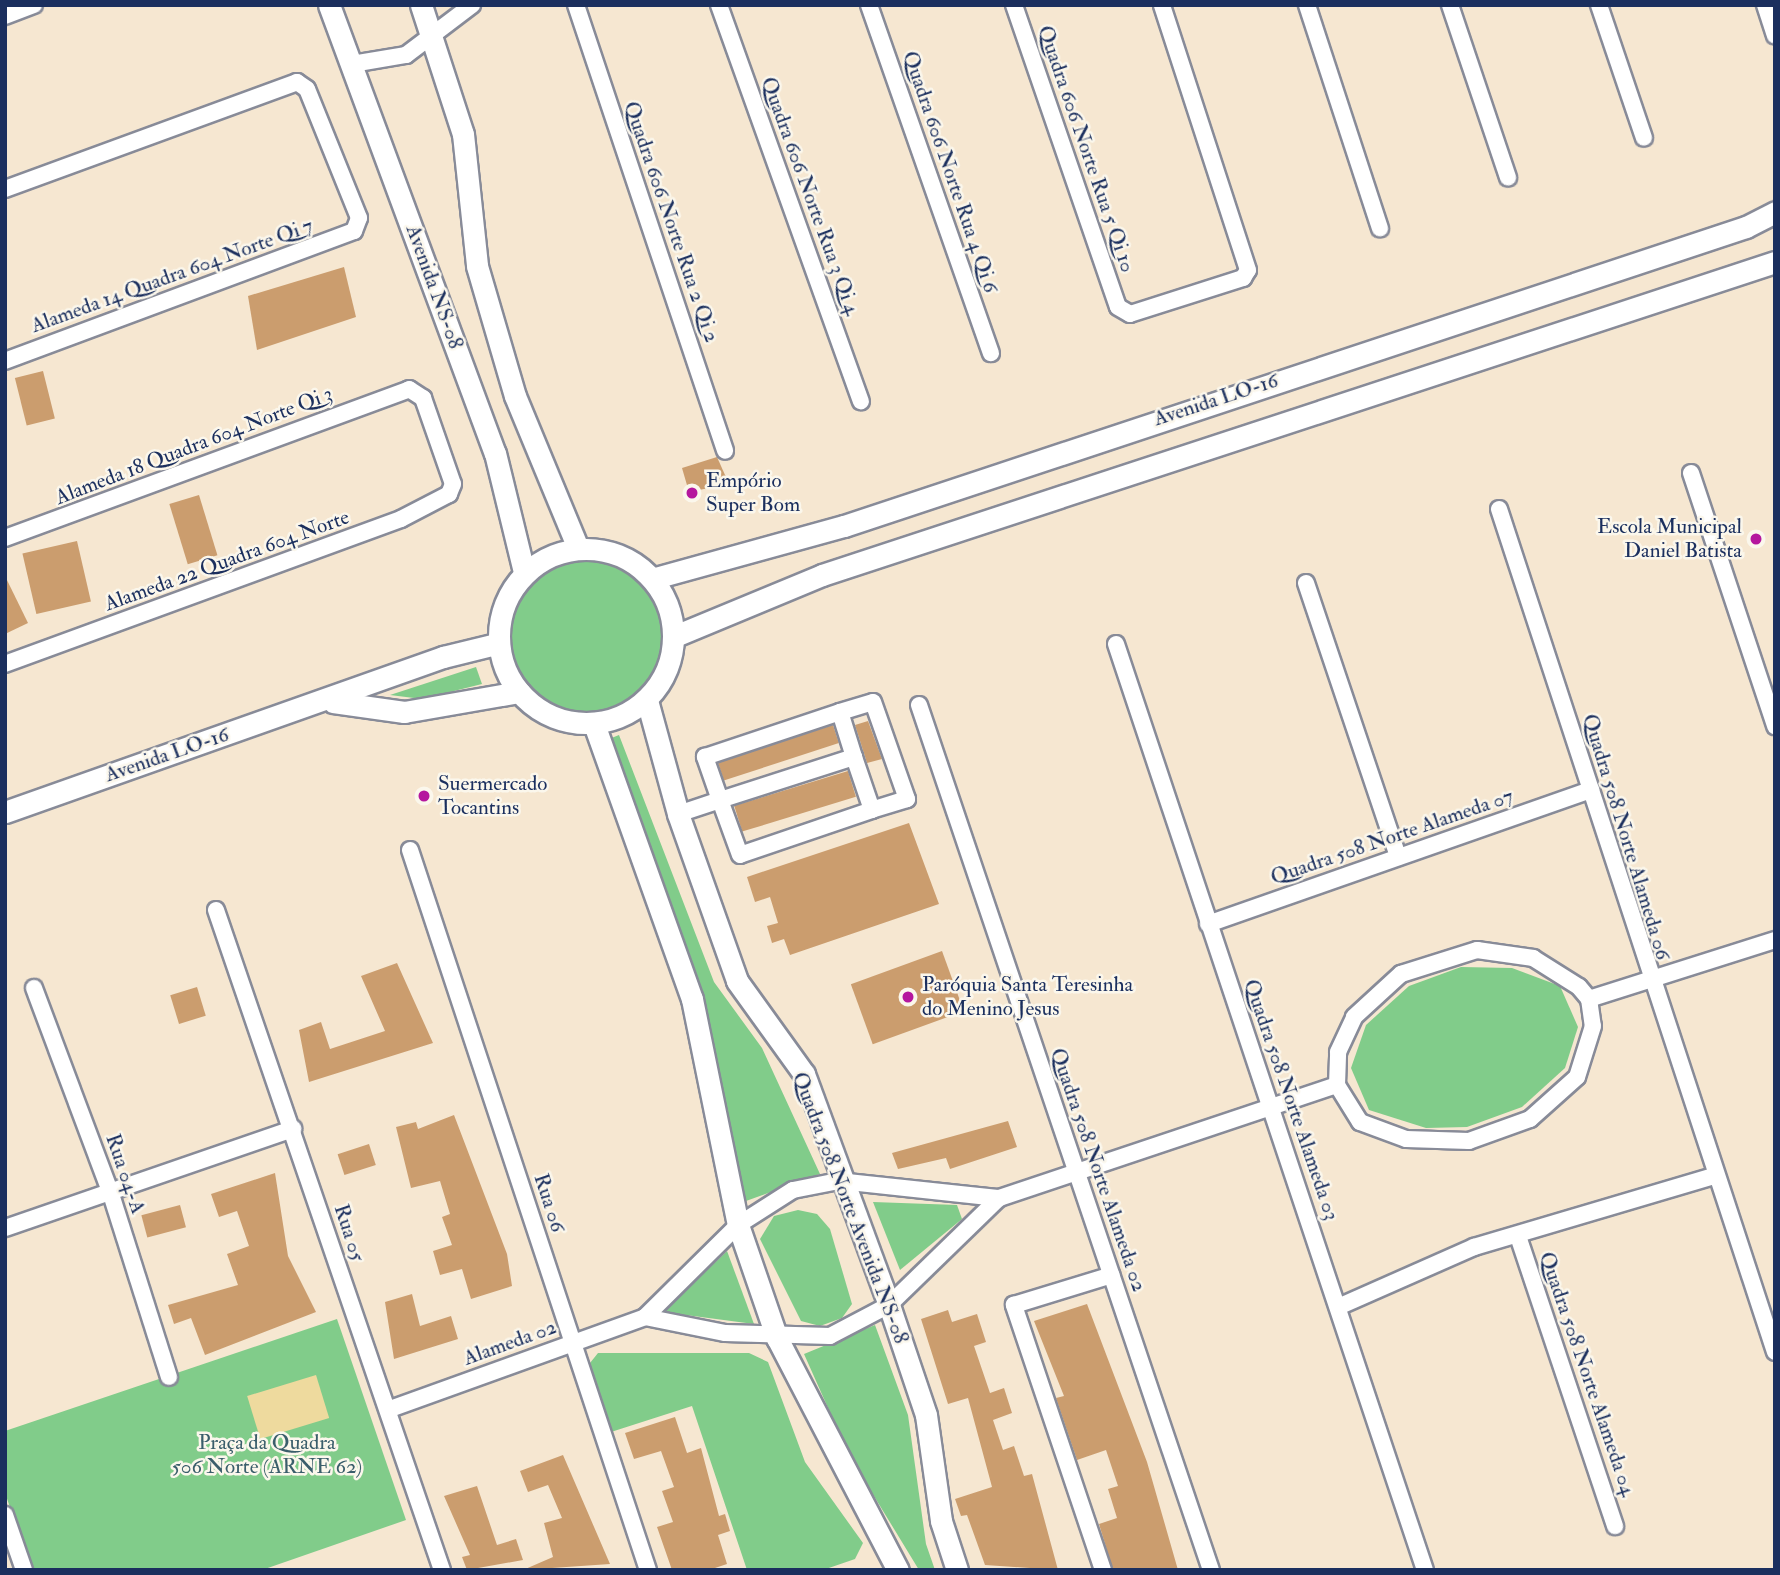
<!DOCTYPE html>
<html>
<head>
<meta charset="utf-8">
<style>
  body { margin:0 }
  #map { position:relative; width:1780px; height:1575px; overflow:hidden; background:#f6e7d1; font-family:"IM FELL Double Pica",serif }
  div>[style] { position:absolute }
  [style*='--x'] { left:calc(var(--x)*1px); top:calc(var(--y)*1px); width:calc(var(--w)*1px); rotate:calc(var(--a)*1deg) }
  .green>* { inset:0; background:#81cc8a }
  .round { border-radius:50% }
  .sand>* { inset:0; background:#eeda9e; transform-origin:0 0 }
  .building>* { inset:0; background:#cb9d6e; transform-origin:0 0 }
  .roads { filter:drop-shadow(2px 0 #888b98) drop-shadow(-2px 0 #888b98) drop-shadow(0 2px #888b98) drop-shadow(0 -2px #888b98) }
  .street>* { height:16px; margin:-8px; padding:0 8px; transform-origin:8px; border-radius:8px; background:#fff }
  .secondary>* { height:21px; margin:-10.5px; padding:0 10.5px; transform-origin:10.5px; border-radius:10.5px; background:#fff }
  .secondary>.ring { margin:-10.5px; padding:0; box-sizing:content-box; background:none; border:21px solid #fff; border-radius:50% }
  .dots>* { width:19px; height:19px; translate:-50% -50%; box-sizing:border-box; border:4px solid #fbf7ec; border-radius:50% }
  span { translate:-50% -50%; white-space:nowrap; text-align:center; line-height:1.15; -webkit-text-stroke:5px #fbf7ec; paint-order:stroke }
  .street-label { font-size:21px; color:#1b2f5e }
  .poi-label { font-size:21px; color:#1b2f5e }
  .left { translate:0 -50%; text-align:left }
  .right { translate:-100% -50%; text-align:right }
  .park-label { font-size:21px; color:#3a5e6b }
  .frame { position:absolute; inset:0; border:7px solid #1b2f5e; pointer-events:none }
</style>
</head>
<body>
<div id="map">
  <div class="green">
    <div class="round" style="left:506px;top:558px;width:156px;height:156px"></div>
    <div style="clip-path:polygon(476px 667px,482px 684px,422px 699px,390px 695px)"></div>
    <div style="clip-path:polygon(619px 735px,714px 982px,762px 1048px,820px 1174px,746px 1201px,728px 1145px,700px 986px,609px 739px)"></div>
    <div style="clip-path:polygon(1461px 967px,1512px 968px,1560px 986px,1578px 1027px,1565px 1068px,1522px 1107px,1467px 1127px,1426px 1128px,1369px 1110px,1351px 1068px,1366px 1025px,1409px 986px)"></div>
    <div style="clip-path:polygon(873px 1202px,957px 1205px,962px 1219px,900px 1270px)"></div>
    <div style="clip-path:polygon(798px 1210px,817px 1214px,830px 1229px,852px 1304px,842px 1318px,820px 1326px,801px 1321px,760px 1239px,774px 1216px)"></div>
    <div style="clip-path:polygon(727px 1251px,754px 1324px,663px 1312px)"></div>
    <div style="clip-path:polygon(337px 1319px,406px 1520px,262px 1570px,32px 1570px,5px 1493px,5px 1431px)"></div>
    <div style="clip-path:polygon(875px 1325px,908px 1415px,926px 1544px,935px 1570px,919px 1570px,849px 1455px,804px 1354px)"></div>
    <div style="clip-path:polygon(598px 1353px,749px 1353px,768px 1362px,805px 1462px,863px 1543px,855px 1559px,823px 1570px,747px 1570px,692px 1406px,611px 1432px,590px 1363px)"></div>
  </div>
  <div class="sand">
    <div style="left:316px;top:1375px;width:45px;height:72px;rotate:73deg"></div>
  </div>
  <div class="building">
    <div style="clip-path:polygon(344px 267px,356px 317px,257px 350px,248px 296px)"></div>
    <div style="left:43px;top:371px;width:49px;height:29px;rotate:76deg"></div>
    <div style="clip-path:polygon(717px 457px,729px 484px,689px 492px,682px 468px)"></div>
    <div style="left:199px;top:495px;width:63px;height:31px;rotate:73deg"></div>
    <div style="left:77px;top:541px;width:62px;height:56px;rotate:77deg"></div>
    <div style="clip-path:polygon(5px 576px,28px 623px,5px 634px)"></div>
    <div style="clip-path:polygon(868px 721px,882px 759px,867px 763px,855px 725px)"></div>
    <div style="left:833px;top:725px;width:19px;height:121px;rotate:72deg"></div>
    <div style="left:848px;top:771px;width:27px;height:119px;rotate:73deg"></div>
    <div style="clip-path:polygon(909px 823px,939px 904px,790px 955px,784px 939px,772px 943px,767px 926px,778px 923px,770px 897px,755px 902px,747px 877px)"></div>
    <div style="left:942px;top:951px;width:64px;height:97px;rotate:70deg"></div>
    <div style="clip-path:polygon(397px 963px,433px 1043px,309px 1082px,299px 1030px,321px 1022px,330px 1049px,385px 1031px,361px 976px)"></div>
    <div style="left:197px;top:987px;width:30px;height:28px;rotate:73deg"></div>
    <div style="clip-path:polygon(454px 1115px,507px 1254px,512px 1286px,471px 1299px,462px 1269px,440px 1275px,433px 1251px,452px 1245px,442px 1217px,450px 1214px,440px 1181px,411px 1188px,396px 1127px,416px 1122px,418px 1129px)"></div>
    <div style="clip-path:polygon(1008px 1121px,1017px 1147px,950px 1169px,946px 1158px,898px 1169px,892px 1153px)"></div>
    <div style="left:369px;top:1144px;width:22px;height:33px;rotate:72deg"></div>
    <div style="clip-path:polygon(275px 1173px,288px 1256px,316px 1312px,205px 1355px,191px 1318px,174px 1324px,168px 1305px,238px 1285px,227px 1254px,249px 1246px,237px 1211px,219px 1217px,211px 1194px)"></div>
    <div style="left:180px;top:1205px;width:23px;height:40px;rotate:75deg"></div>
    <div style="clip-path:polygon(412px 1294px,420px 1326px,451px 1316px,458px 1339px,394px 1359px,385px 1302px)"></div>
    <div style="clip-path:polygon(1087px 1304px,1147px 1462px,1178px 1570px,1113px 1570px,1099px 1524px,1117px 1518px,1108px 1489px,1118px 1486px,1106px 1450px,1077px 1460px,1056px 1398px,1064px 1396px,1034px 1321px)"></div>
    <div style="clip-path:polygon(948px 1310px,952px 1322px,977px 1314px,986px 1342px,974px 1346px,990px 1393px,1004px 1388px,1012px 1413px,993px 1420px,1003px 1450px,1014px 1446px,1024px 1476px,1032px 1474px,1058px 1570px,985px 1565px,967px 1515px,961px 1516px,955px 1499px,992px 1487px,968px 1398px,948px 1404px,921px 1319px)"></div>
    <div style="clip-path:polygon(675px 1417px,687px 1453px,701px 1448px,719px 1516px,725px 1514px,730px 1531px,718px 1535px,727px 1564px,709px 1570px,672px 1570px,657px 1527px,673px 1522px,662px 1491px,674px 1487px,661px 1451px,634px 1459px,625px 1433px)"></div>
    <div style="clip-path:polygon(563px 1455px,610px 1564px,523px 1570px,553px 1557px,544px 1523px,562px 1518px,548px 1485px,528px 1492px,520px 1471px)"></div>
    <div style="clip-path:polygon(477px 1486px,497px 1545px,516px 1539px,523px 1560px,467px 1570px,462px 1557px,470px 1555px,444px 1496px)"></div>
  </div>
  <div class="roads">
    <div class="street">
      <div style="--x:576;--y:5;--w:470;--a:71.5"></div>
      <div style="--x:719;--y:5;--w:421;--a:70.3"></div>
      <div style="--x:869;--y:5;--w:369;--a:70.7"></div>
      <div style="--x:1014;--y:5;--w:319;--a:71"></div>
      <div style="--x:1118;--y:307;--w:14;--a:30"></div>
      <div style="--x:1130;--y:314;--w:119;--a:-17.7"></div>
      <div style="--x:1243;--y:278;--w:9;--a:-58"></div>
      <div style="--x:1248;--y:270;--w:279;--a:-108"></div>
      <div style="--x:1307;--y:5;--w:235;--a:71.9"></div>
      <div style="--x:1450;--y:5;--w:182;--a:71.4"></div>
      <div style="--x:1599;--y:5;--w:140;--a:71.3"></div>
      <div style="--x:1765;--y:5;--w:32;--a:72"></div>
      <div style="--x:5;--y:16;--w:31;--a:-21"></div>
      <div style="--x:352;--y:64;--w:55;--a:-9.5"></div>
      <div style="--x:406;--y:55;--w:83;--a:-37.1"></div>
      <div style="--x:5;--y:189;--w:311;--a:-20.1"></div>
      <div style="--x:297;--y:82;--w:12;--a:35"></div>
      <div style="--x:307;--y:89;--w:139;--a:68"></div>
      <div style="--x:359;--y:218;--w:14;--a:111"></div>
      <div style="--x:354;--y:231;--w:372;--a:159.6"></div>
      <div style="--x:1691;--y:473;--w:267;--a:71.6"></div>
      <div style="--x:1499;--y:509;--w:887;--a:71.87"></div>
      <div style="--x:5;--y:538;--w:431;--a:-20.2"></div>
      <div style="--x:409;--y:389;--w:17;--a:33"></div>
      <div style="--x:423;--y:398;--w:91;--a:70.8"></div>
      <div style="--x:453;--y:484;--w:11;--a:112"></div>
      <div style="--x:449;--y:494;--w:54;--a:152.5"></div>
      <div style="--x:401;--y:519;--w:422;--a:159.9"></div>
      <div style="--x:1306;--y:583;--w:289;--a:71.4"></div>
      <div style="--x:1116;--y:644;--w:976;--a:71.55"></div>
      <div style="--x:919;--y:705;--w:913;--a:71.35"></div>
      <div style="--x:840;--y:712;--w:34;--a:-17"></div>
      <div style="--x:873;--y:702;--w:103;--a:70.7"></div>
      <div style="--x:907;--y:799;--w:37;--a:163"></div>
      <div style="--x:854;--y:757;--w:56;--a:71.2"></div>
      <div style="--x:872;--y:810;--w:139;--a:161.2"></div>
      <div style="--x:740;--y:855;--w:59;--a:-110"></div>
      <div style="--x:720;--y:800;--w:141;--a:-17.8"></div>
      <div style="--x:678;--y:814;--w:44;--a:-18.4"></div>
      <div style="--x:720;--y:800;--w:46;--a:-109.2"></div>
      <div style="--x:705;--y:757;--w:142;--a:-18.4"></div>
      <div style="--x:840;--y:712;--w:47;--a:72.7"></div>
      <div style="--x:410;--y:850;--w:758;--a:71.71"></div>
      <div style="--x:216;--y:910;--w:698;--a:71.1"></div>
      <div style="--x:1208;--y:924;--w:406;--a:-19.3"></div>
      <div style="--x:1477;--y:950;--w:57;--a:8.1"></div>
      <div style="--x:1533;--y:958;--w:54;--a:32.2"></div>
      <div style="--x:1579;--y:987;--w:16;--a:50"></div>
      <div style="--x:1589;--y:999;--w:27;--a:82"></div>
      <div style="--x:1593;--y:1026;--w:53;--a:107.4"></div>
      <div style="--x:1577;--y:1077;--w:63;--a:138.2"></div>
      <div style="--x:1530;--y:1119;--w:65;--a:160.2"></div>
      <div style="--x:1469;--y:1141;--w:63;--a:-178.2"></div>
      <div style="--x:1406;--y:1139;--w:49;--a:-159.7"></div>
      <div style="--x:1360;--y:1122;--w:44;--a:-121.9"></div>
      <div style="--x:1337;--y:1085;--w:33;--a:-88"></div>
      <div style="--x:1338;--y:1052;--w:38;--a:-65"></div>
      <div style="--x:1354;--y:1017;--w:64;--a:-42.5"></div>
      <div style="--x:1401;--y:974;--w:80;--a:-17.5"></div>
      <div style="--x:34;--y:988;--w:217;--a:69.5"></div>
      <div style="--x:110;--y:1191;--w:195;--a:72.4"></div>
      <div style="--x:1589;--y:999;--w:195;--a:-17.6"></div>
      <div style="--x:5;--y:1228;--w:305;--a:-19"></div>
      <div style="--x:1518;--y:1236;--w:306;--a:71.5"></div>
      <div style="--x:1338;--y:1307;--w:149;--a:-23.8"></div>
      <div style="--x:1474;--y:1247;--w:250;--a:-16.5"></div>
      <div style="--x:645;--y:1317;--w:82;--a:11.3"></div>
      <div style="--x:725;--y:1333;--w:105;--a:1.6"></div>
      <div style="--x:830;--y:1336;--w:67;--a:-27.7"></div>
      <div style="--x:889;--y:1305;--w:153;--a:-44.2"></div>
      <div style="--x:999;--y:1198;--w:356;--a:-18.5"></div>
      <div style="--x:390;--y:1409;--w:271;--a:-19.8"></div>
      <div style="--x:645;--y:1317;--w:131;--a:-44.7"></div>
      <div style="--x:738;--y:1225;--w:65;--a:-32.5"></div>
      <div style="--x:793;--y:1190;--w:47;--a:-11.1"></div>
      <div style="--x:839;--y:1181;--w:161;--a:6.1"></div>
      <div style="--x:5;--y:1515;--w:58;--a:70.9"></div>
      <div style="--x:1103;--y:1570;--w:280;--a:-108.6"></div>
      <div style="--x:1014;--y:1305;--w:102;--a:-17"></div>
    </div>
    <div class="secondary">
      <div style="--x:329;--y:5;--w:478;--a:69.7"></div>
      <div style="--x:495;--y:453;--w:122;--a:76.3"></div>
      <div style="--x:421;--y:5;--w:136;--a:72"></div>
      <div style="--x:463;--y:134;--w:133;--a:83.9"></div>
      <div style="--x:477;--y:266;--w:135;--a:73.7"></div>
      <div style="--x:515;--y:396;--w:165;--a:67.5"></div>
      <div class="ring" style="left:499px;top:549px;width:153px;height:153px"></div>
      <div style="--x:655;--y:578;--w:196;--a:-15.4"></div>
      <div style="--x:844;--y:526;--w:950;--a:-18.34"></div>
      <div style="--x:1746;--y:227;--w:33;--a:-27"></div>
      <div style="--x:675;--y:636;--w:159;--a:-22.5"></div>
      <div style="--x:822;--y:575;--w:1003;--a:-18.18"></div>
      <div style="--x:333;--y:702;--w:72;--a:8"></div>
      <div style="--x:404;--y:712;--w:117;--a:-9.9"></div>
      <div style="--x:648;--y:704;--w:114;--a:74.7"></div>
      <div style="--x:678;--y:814;--w:177;--a:70.5"></div>
      <div style="--x:737;--y:981;--w:115;--a:54.2"></div>
      <div style="--x:804;--y:1074;--w:246;--a:69.8"></div>
      <div style="--x:889;--y:1305;--w:116;--a:71.4"></div>
      <div style="--x:926;--y:1415;--w:107;--a:81.9"></div>
      <div style="--x:941;--y:1521;--w:52;--a:71.9"></div>
      <div style="--x:594;--y:724;--w:292;--a:70.4"></div>
      <div style="--x:692;--y:999;--w:231;--a:78.5"></div>
      <div style="--x:738;--y:1225;--w:120;--a:71"></div>
      <div style="--x:777;--y:1338;--w:262;--a:62.5"></div>
      <div style="--x:5;--y:812;--w:465;--a:-19.5"></div>
      <div style="--x:443;--y:657;--w:55;--a:-13.8"></div>
    </div>
  </div>
  <div class="dots">
    <div style="left:692px;top:493px;background:#b5179e"></div>
    <div style="left:1756px;top:539px;background:#b5179e"></div>
    <div style="left:424px;top:796px;background:#b5179e"></div>
    <div style="left:908px;top:997px;background:#b5179e"></div>
  </div>
  <div class="street-label">
    <span style="left:1086px;top:149px;rotate:71deg">Quadra 606 Norte Rua 5 Qi 10</span>
    <span style="left:950px;top:172px;rotate:71deg">Quadra 606 Norte Rua 4 Qi 6</span>
    <span style="left:810px;top:196px;rotate:70deg">Quadra 606 Norte Rua 3 Qi 4</span>
    <span style="left:671px;top:222px;rotate:71deg">Quadra 606 Norte Rua 2 Qi 2</span>
    <span style="left:172px;top:276px;rotate:-20deg">Alameda 14 Quadra 604 Norte Qi 7</span>
    <span style="left:434px;top:287px;rotate:70deg">Avenida NS-08</span>
    <span style="left:1216px;top:400px;rotate:-18deg">Avenida LO-16</span>
    <span style="left:194px;top:446px;rotate:-21deg">Alameda 18 Quadra 604 Norte Qi 3</span>
    <span style="left:227px;top:561px;rotate:-20deg">Alameda 22 Quadra 604 Norte</span>
    <span style="left:167px;top:755px;rotate:-19deg">Avenida LO-16</span>
    <span style="left:1392px;top:837px;rotate:-19deg">Quadra 508 Norte Alameda 07</span>
    <span style="left:1626px;top:837px;rotate:73deg">Quadra 508 Norte Alameda 06</span>
    <span style="left:1291px;top:1100px;rotate:71deg">Quadra 508 Norte Alameda 03</span>
    <span style="left:1098px;top:1170px;rotate:71deg">Quadra 508 Norte Alameda 02</span>
    <span style="left:125px;top:1174px;rotate:71deg">Rua 04-A</span>
    <span style="left:549px;top:1203px;rotate:72deg">Rua 06</span>
    <span style="left:850px;top:1208px;rotate:69deg">Quadra 508 Norte Avenida NS-08</span>
    <span style="left:349px;top:1233px;rotate:72deg">Rua 05</span>
    <span style="left:510px;top:1343px;rotate:-20deg">Alameda 02</span>
    <span style="left:1587px;top:1374px;rotate:71deg">Quadra 508 Norte Alameda 04</span>
  </div>
  <div class="poi-label">
    <span class="left" style="left:706px;top:493px">Empório<br>Super Bom</span>
    <span class="right" style="left:1742px;top:539px">Escola Municipal<br>Daniel Batista</span>
    <span class="left" style="left:438px;top:796px">Suermercado<br>Tocantins</span>
    <span class="left" style="left:922px;top:997px">Paróquia Santa Teresinha<br>do Menino Jesus</span>
  </div>
  <div class="park-label">
    <span style="left:267px;top:1455px">Praça da Quadra<br>506 Norte (ARNE 62)</span>
  </div>
  <div class="frame"></div>
</div>
</body>
</html>
